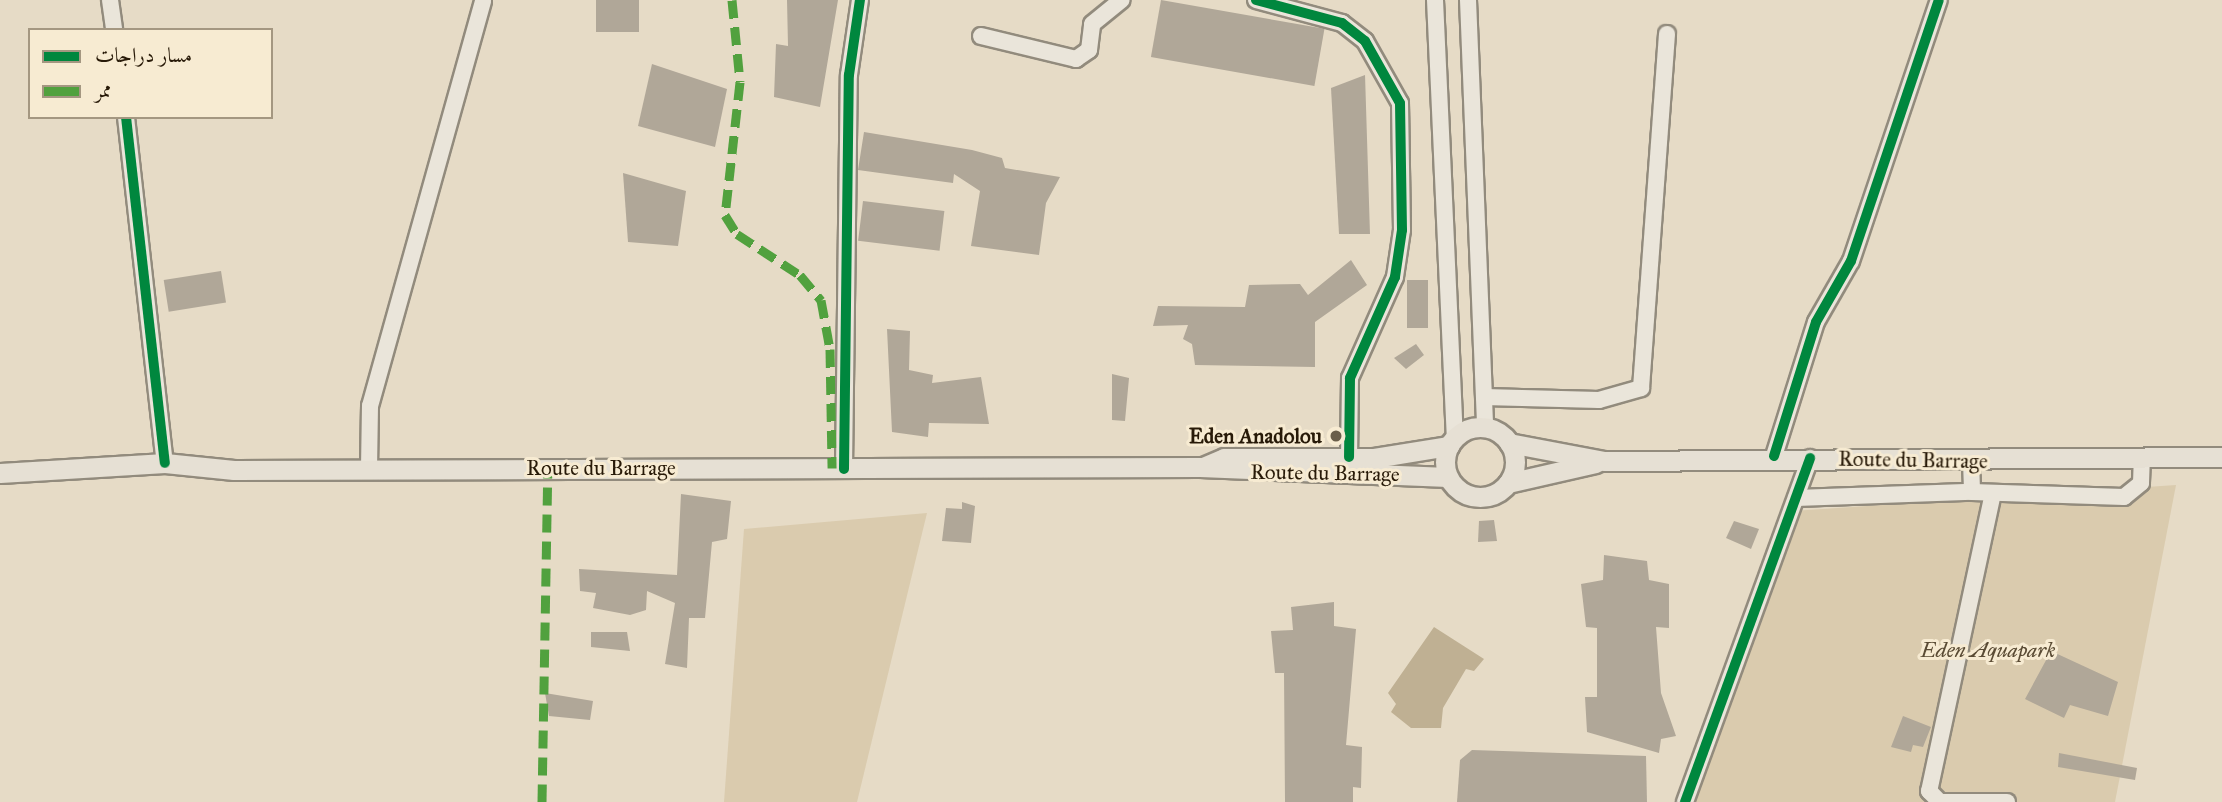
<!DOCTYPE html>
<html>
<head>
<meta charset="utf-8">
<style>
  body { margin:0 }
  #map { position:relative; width:2222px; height:802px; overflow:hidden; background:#e6dbc6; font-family:"IM FELL Great Primer",Amiri,serif }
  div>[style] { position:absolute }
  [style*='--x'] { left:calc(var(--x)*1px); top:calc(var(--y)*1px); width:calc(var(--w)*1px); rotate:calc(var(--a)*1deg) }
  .green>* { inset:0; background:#dacbae }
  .water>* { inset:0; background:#bfb093 }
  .building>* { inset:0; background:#b0a798; transform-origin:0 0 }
  .roads { filter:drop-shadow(2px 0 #928b7d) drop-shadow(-2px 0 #928b7d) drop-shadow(0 2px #928b7d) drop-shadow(0 -2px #928b7d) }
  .minor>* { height:16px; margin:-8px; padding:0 8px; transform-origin:8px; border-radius:8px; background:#eae5da }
  .major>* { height:19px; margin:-9.5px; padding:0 9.5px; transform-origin:9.5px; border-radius:9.5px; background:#e6e0d4 }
  .major>.ring { margin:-9.5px; padding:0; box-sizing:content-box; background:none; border:19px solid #e6e0d4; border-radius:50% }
  .quiet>* { height:9px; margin-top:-4.5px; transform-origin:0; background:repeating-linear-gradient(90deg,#51a13e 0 18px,transparent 0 27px) }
  .cycleway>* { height:10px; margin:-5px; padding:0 5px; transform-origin:5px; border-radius:5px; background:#00873e }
  .dots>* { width:19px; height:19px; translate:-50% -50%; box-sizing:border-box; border:4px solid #f7ebd2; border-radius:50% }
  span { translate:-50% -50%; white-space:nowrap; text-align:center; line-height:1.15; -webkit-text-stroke:6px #f7ebd2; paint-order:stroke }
  .poi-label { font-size:21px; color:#281a08; font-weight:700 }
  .right { translate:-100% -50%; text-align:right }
  .street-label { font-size:21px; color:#281a08 }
  .park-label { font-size:21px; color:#5a4b34; font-style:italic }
  .legend { position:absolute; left:28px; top:28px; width:245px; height:91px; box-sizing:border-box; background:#f7ebd2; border:2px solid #a49781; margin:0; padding:9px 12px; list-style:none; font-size:21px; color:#281a08 }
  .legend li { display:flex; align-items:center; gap:14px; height:35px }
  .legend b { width:35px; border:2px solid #a49781 }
</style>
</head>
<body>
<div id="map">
  <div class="green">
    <div style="clip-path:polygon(2176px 485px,2115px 802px,1692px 802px,1793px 511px)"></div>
    <div style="clip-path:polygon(927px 513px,857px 802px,724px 802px,744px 529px)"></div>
  </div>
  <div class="water">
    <div style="clip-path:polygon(1434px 627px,1484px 659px,1474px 671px,1466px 669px,1443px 708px,1441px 728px,1411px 728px,1391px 712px,1396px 704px,1388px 693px)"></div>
  </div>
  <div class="building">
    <div style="left:596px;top:0;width:43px;height:32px"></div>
    <div style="clip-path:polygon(787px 0,838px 0,820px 107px,774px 97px,776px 44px,788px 46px)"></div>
    <div style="left:1161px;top:0;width:166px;height:58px;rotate:10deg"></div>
    <div style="clip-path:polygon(652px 64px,727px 89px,715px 147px,638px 126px)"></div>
    <div style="clip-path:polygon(1365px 75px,1370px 234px,1339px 234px,1331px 88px)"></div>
    <div style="clip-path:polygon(864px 132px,972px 150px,1002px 158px,1005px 168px,1060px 177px,1046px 203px,1039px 255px,971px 246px,980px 191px,954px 174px,953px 183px,858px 170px)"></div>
    <div style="clip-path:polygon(623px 173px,686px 191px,678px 246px,628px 242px)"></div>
    <div style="left:863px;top:201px;width:82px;height:40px;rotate:7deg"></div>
    <div style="clip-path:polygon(1351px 260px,1367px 285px,1315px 322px,1315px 367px,1195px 365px,1192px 344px,1183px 339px,1188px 325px,1153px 326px,1158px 306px,1245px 307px,1249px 285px,1300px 284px,1308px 295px)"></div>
    <div style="left:221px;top:271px;width:32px;height:58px;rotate:81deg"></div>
    <div style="left:1407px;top:280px;width:21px;height:48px"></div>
    <div style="clip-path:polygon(887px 329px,910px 331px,909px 370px,933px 375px,932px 383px,981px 377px,989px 424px,929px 423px,928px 437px,892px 432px)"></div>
    <div style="clip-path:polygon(1416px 344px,1424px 355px,1406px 369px,1394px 358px)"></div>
    <div style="clip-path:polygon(1112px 374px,1129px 378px,1125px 421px,1112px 420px)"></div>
    <div style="clip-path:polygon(681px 494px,731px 501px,727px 539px,712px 542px,705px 618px,689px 618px,687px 668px,665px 664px,675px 603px,647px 591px,646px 610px,630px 615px,593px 608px,596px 593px,580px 591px,579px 569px,677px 575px)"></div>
    <div style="clip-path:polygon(962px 502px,975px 506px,971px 543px,942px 541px,946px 508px,962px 509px)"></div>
    <div style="clip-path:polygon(1494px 520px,1497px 541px,1478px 542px,1479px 521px)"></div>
    <div style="clip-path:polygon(1734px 521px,1759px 529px,1751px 549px,1726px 538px)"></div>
    <div style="clip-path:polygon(1604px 555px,1647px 561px,1649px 580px,1669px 584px,1669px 628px,1656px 627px,1661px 693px,1676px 736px,1661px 739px,1659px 753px,1587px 732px,1585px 697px,1597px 697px,1597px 628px,1586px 627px,1581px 584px,1603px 580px)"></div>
    <div style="clip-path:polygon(1334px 602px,1334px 626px,1356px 629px,1346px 745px,1362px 747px,1361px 788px,1353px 787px,1353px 802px,1285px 802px,1284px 673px,1275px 673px,1271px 631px,1293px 630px,1291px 607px)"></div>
    <div style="clip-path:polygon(591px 632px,627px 632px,630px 651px,591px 647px)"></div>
    <div style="clip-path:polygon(2051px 651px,2118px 682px,2108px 716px,2070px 705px,2064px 718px,2025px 699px)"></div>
    <div style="clip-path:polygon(545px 693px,593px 701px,590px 720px,549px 716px)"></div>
    <div style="clip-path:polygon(1903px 716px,1931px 727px,1923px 747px,1913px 745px,1911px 752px,1891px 747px)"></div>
    <div style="clip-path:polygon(1472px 750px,1646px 756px,1647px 802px,1457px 802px,1460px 760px)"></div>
    <div style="clip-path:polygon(2059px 753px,2137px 768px,2135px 780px,2058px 767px)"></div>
  </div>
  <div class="roads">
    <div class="minor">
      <div style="--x:110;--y:0;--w:30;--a:82"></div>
      <div style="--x:1256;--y:0;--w:89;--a:15"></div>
      <div style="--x:1342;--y:23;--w:29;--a:38"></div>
      <div style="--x:1365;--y:41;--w:71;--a:60.6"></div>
      <div style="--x:1400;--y:103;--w:127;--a:89.1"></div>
      <div style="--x:1402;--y:230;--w:48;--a:98.5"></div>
      <div style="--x:1395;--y:277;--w:111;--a:114"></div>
      <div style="--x:1350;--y:378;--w:79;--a:90.7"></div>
      <div style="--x:1435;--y:0;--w:437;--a:87.4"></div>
      <div style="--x:1468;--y:0;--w:428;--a:87.7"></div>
      <div style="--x:981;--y:36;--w:98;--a:13.6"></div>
      <div style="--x:1076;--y:59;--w:16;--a:-35"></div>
      <div style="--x:1089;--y:50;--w:26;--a:-83"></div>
      <div style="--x:1092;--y:24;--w:38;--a:-39"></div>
      <div style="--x:126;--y:117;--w:348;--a:83.6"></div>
      <div style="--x:1484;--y:397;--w:115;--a:1.5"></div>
      <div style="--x:1599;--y:400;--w:44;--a:-15.9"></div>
      <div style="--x:1641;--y:388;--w:355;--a:-85.8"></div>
      <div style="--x:1774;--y:456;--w:140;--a:-72.6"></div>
      <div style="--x:1816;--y:322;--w:70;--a:-60.2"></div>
      <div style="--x:1851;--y:261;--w:275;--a:-71.4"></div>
      <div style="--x:1971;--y:461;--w:31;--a:88"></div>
      <div style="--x:369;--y:469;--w:63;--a:-89.1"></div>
      <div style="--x:370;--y:406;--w:421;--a:-74.4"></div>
      <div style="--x:844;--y:469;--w:394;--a:-89.3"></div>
      <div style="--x:849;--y:75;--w:76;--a:-81.7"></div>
      <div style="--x:1993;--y:493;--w:305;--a:102.1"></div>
      <div style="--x:1929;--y:791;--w:16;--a:45"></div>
      <div style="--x:1940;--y:802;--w:67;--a:0"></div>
      <div style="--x:1796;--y:498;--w:176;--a:-2"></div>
      <div style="--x:1972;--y:492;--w:152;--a:1.9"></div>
      <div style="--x:2124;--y:497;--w:22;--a:-39"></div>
      <div style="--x:2141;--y:483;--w:26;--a:-88"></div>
      <div style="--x:1685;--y:802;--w:366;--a:-70"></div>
    </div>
    <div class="major">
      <div class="ring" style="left:1445px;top:427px;width:51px;height:51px"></div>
      <div style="--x:1509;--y:443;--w:97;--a:10.7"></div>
      <div style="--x:1604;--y:461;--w:618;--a:-0.37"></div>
      <div style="--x:1203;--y:467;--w:23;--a:-23"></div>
      <div style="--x:1224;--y:458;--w:150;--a:0"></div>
      <div style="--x:1374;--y:458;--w:76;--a:-9.1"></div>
      <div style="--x:0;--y:473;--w:165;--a:-3.5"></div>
      <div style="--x:165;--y:463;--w:69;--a:5.8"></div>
      <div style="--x:234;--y:470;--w:966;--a:-0.18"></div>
      <div style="--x:1200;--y:467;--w:248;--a:2.3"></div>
      <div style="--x:1508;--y:483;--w:90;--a:-12.8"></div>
    </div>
  </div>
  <div class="quiet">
    <div style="--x:732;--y:0;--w:82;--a:84.4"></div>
    <div style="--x:740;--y:82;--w:134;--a:96.4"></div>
    <div style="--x:725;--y:215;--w:22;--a:58"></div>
    <div style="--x:737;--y:234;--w:75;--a:33.1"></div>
    <div style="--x:800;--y:275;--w:33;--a:50"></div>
    <div style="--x:821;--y:300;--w:50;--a:79.6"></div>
    <div style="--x:830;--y:349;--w:119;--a:89"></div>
    <div style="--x:542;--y:802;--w:333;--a:-89"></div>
  </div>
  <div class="cycleway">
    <div style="--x:1256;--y:0;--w:89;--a:15"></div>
    <div style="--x:1342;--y:23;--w:29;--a:38"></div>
    <div style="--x:1365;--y:41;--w:71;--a:60.6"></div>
    <div style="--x:1400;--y:103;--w:127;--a:89.1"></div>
    <div style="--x:1402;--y:230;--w:48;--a:98.5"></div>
    <div style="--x:1395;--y:277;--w:111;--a:114"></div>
    <div style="--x:1350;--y:378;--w:79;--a:90.7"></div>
    <div style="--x:126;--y:117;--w:348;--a:83.6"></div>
    <div style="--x:1774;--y:456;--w:140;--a:-72.6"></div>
    <div style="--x:1816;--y:322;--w:70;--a:-60.2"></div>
    <div style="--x:1851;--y:261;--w:275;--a:-71.4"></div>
    <div style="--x:844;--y:469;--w:394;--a:-89.3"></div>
    <div style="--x:849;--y:75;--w:76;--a:-81.7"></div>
    <div style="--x:1685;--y:802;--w:366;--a:-70"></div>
  </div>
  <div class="dots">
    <div style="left:1336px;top:436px;background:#6a5e4a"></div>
  </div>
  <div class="poi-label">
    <span class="right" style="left:1322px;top:436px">Eden Anadolou</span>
  </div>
  <div class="street-label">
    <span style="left:1913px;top:460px;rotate:1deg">Route du Barrage</span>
    <span style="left:601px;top:468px">Route du Barrage</span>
    <span style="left:1325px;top:473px;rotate:1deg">Route du Barrage</span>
  </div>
  <div class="park-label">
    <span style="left:1988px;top:650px">Eden Aquapark</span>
  </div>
  <ul class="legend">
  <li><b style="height:9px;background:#00873e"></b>مسار دراجات</li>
  <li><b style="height:9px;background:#51a13e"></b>ممر</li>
  </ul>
</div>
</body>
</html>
